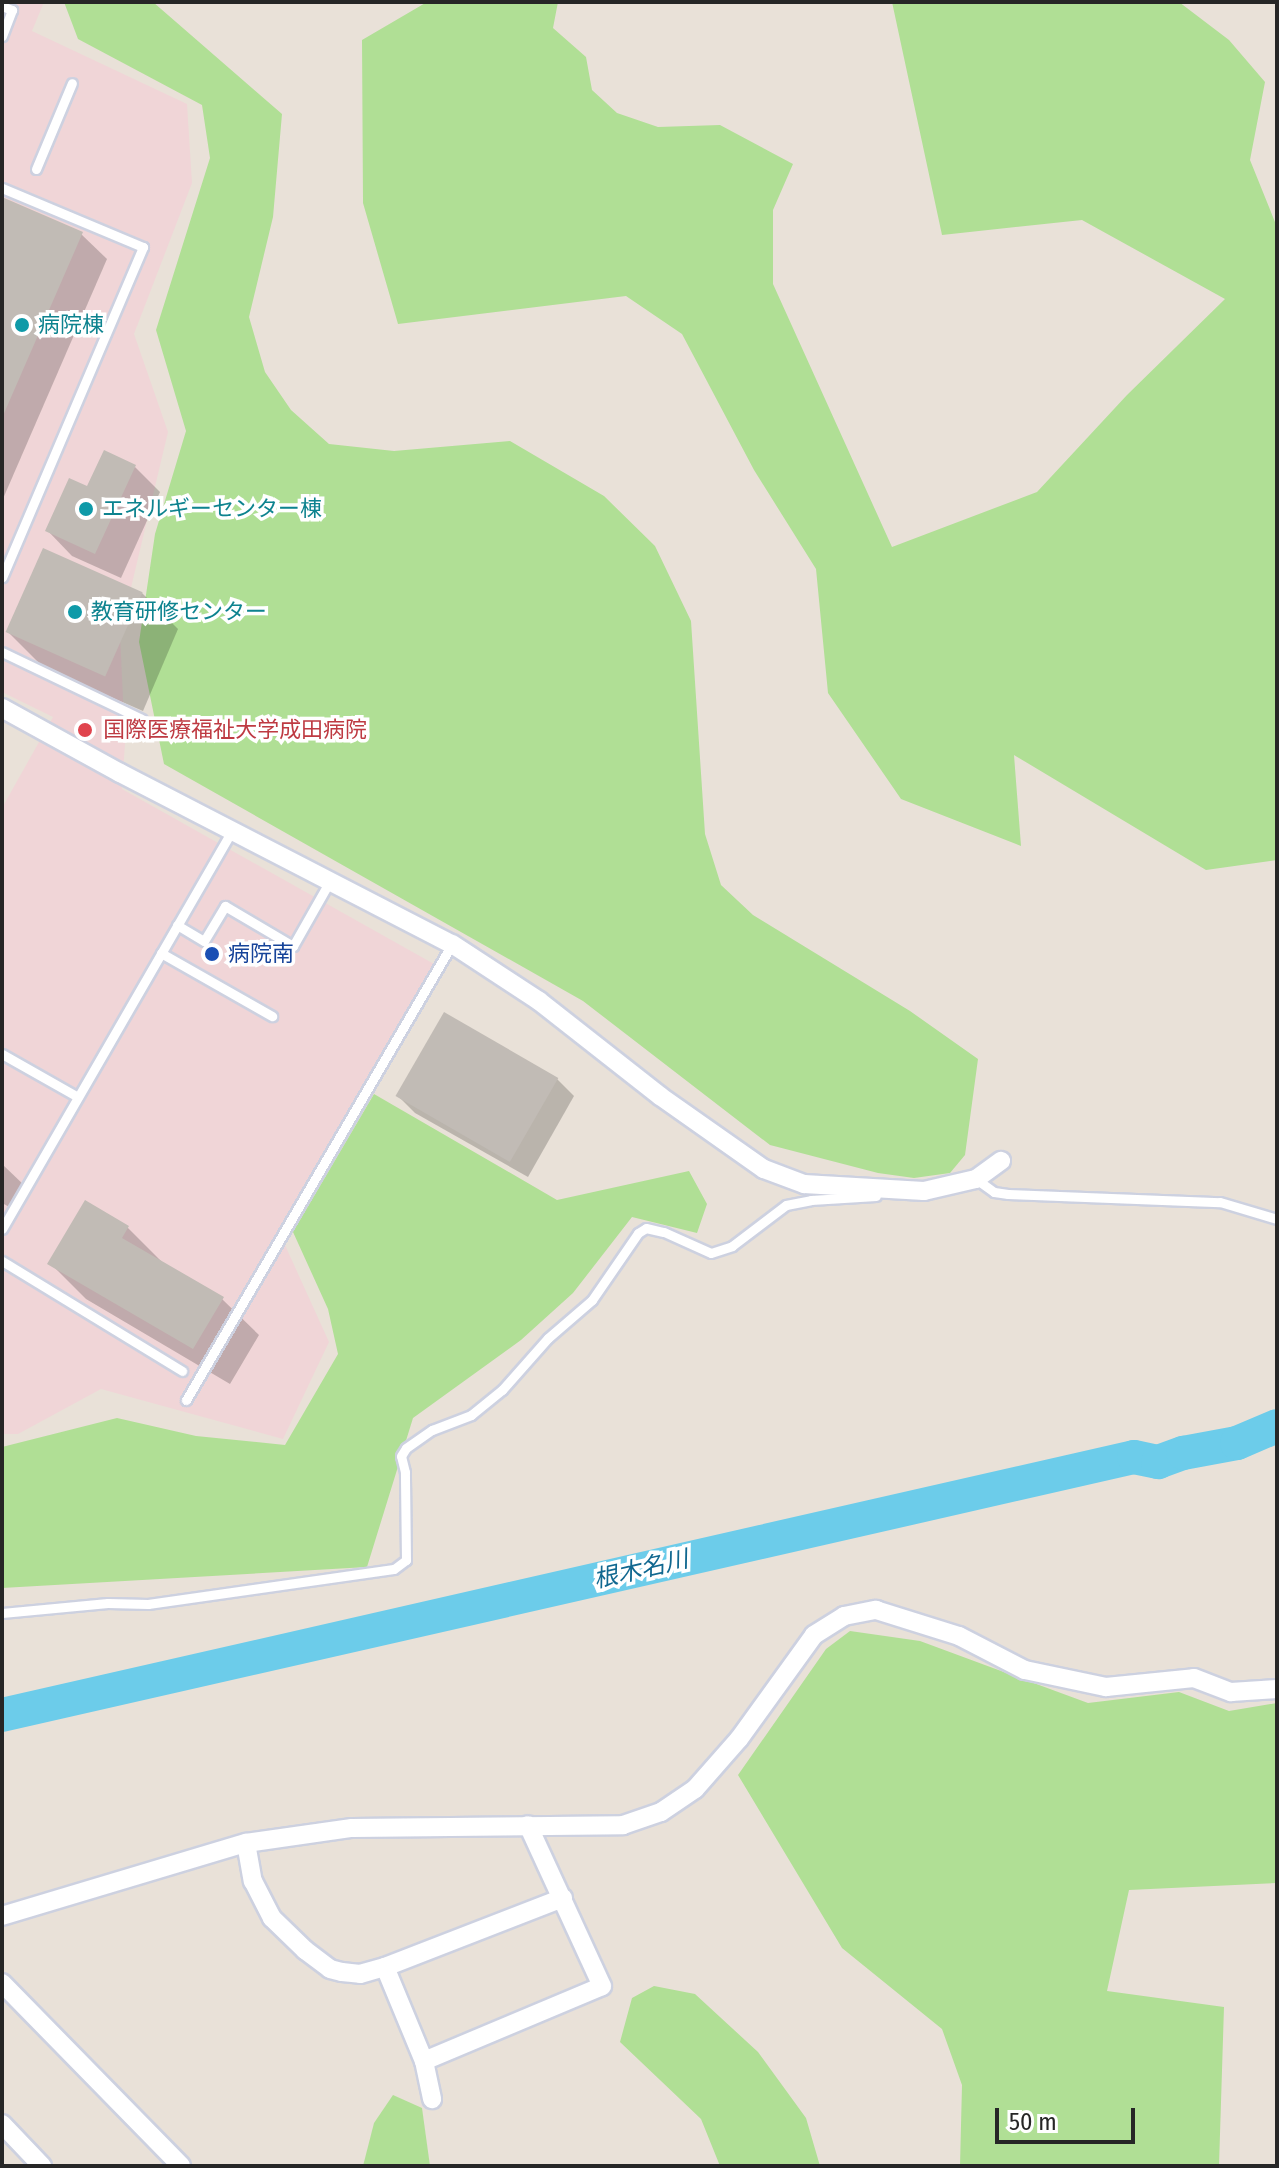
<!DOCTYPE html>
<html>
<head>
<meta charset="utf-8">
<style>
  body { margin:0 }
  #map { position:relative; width:1279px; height:2168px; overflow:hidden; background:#e9e1d8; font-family:"Fira Sans Condensed","Noto Sans JP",sans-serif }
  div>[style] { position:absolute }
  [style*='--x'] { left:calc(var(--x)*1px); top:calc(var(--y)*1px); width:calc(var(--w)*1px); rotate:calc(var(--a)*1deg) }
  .medical>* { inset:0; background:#f0d5d7 }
  .green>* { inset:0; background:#b0df95 }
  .shadow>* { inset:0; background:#0003 }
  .river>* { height:34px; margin:-17px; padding:0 17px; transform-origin:17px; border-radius:17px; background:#6cccea }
  .building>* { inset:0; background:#c1bbb5; transform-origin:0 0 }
  .roads { filter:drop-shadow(2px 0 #cdd1e0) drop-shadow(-2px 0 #cdd1e0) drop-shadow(0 2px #cdd1e0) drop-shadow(0 -2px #cdd1e0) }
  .service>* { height:9px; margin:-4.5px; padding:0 4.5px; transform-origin:4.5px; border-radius:4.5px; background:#fff }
  .minor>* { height:18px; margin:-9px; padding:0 9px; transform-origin:9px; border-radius:9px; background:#fff }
  .dots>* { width:22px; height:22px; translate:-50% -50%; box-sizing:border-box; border:4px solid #fff; border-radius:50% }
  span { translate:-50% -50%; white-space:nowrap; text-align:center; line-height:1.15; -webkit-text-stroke:7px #fff; paint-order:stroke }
  .culture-label { font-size:22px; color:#0d838f }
  .left { translate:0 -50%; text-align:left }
  .health-label { font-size:22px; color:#be3a42 }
  .transit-label { font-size:22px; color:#164399 }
  .water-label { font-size:24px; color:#116890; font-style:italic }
  .frame { position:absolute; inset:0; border:4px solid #262626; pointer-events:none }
  .scale { position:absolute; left:995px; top:2108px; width:140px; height:36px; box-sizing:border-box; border:4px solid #262626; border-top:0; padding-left:10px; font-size:24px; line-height:28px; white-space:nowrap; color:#262626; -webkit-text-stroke:6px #fff; paint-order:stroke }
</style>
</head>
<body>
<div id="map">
  <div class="medical">
    <div style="clip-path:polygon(2px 2px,44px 2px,32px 31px,187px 104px,192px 183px,134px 334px,168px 432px,120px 634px,125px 743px,122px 789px,434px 964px,280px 1234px,329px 1342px,283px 1439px,101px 1389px,18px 1434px,2px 1434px,2px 808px,53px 717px,2px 692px)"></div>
  </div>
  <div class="green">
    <div style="clip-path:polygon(64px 2px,153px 2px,282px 114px,273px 217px,249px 317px,265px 372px,291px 410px,329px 444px,394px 451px,510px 441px,604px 496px,655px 546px,691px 621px,705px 834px,721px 885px,753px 915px,910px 1011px,978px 1059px,965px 1155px,950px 1173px,914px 1178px,878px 1173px,770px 1145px,583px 1001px,164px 764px,139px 642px,155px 534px,186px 431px,156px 330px,210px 158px,202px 105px,78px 39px)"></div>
    <div style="clip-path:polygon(427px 2px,558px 2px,553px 28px,586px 57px,592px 90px,617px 113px,658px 127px,720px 125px,793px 164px,773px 210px,773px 284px,892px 547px,1037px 492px,1127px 395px,1225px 299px,1082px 220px,942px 235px,892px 2px,1179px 2px,1229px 40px,1265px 82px,1250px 160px,1277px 227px,1277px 860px,1206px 870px,1014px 755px,1021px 846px,901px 799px,828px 693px,816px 569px,754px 470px,682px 334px,626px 296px,398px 324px,363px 203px,362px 40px)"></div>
    <div style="clip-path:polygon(374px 1094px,557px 1200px,689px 1171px,707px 1204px,697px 1233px,632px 1217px,573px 1293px,521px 1340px,413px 1418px,367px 1567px,2px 1588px,2px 1447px,117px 1418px,196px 1436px,285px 1445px,338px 1354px,328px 1309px,293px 1232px)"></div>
    <div style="clip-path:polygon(850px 1631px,920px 1641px,1088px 1703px,1179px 1692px,1229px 1711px,1277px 1703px,1277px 1883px,1129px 1890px,1107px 1991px,1224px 2007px,1219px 2166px,960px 2166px,962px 2085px,942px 2029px,842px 1948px,738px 1775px,826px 1649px)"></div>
    <div style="clip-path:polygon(654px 1986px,695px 1994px,758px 2052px,806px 2118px,820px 2166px,720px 2166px,701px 2119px,620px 2042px,632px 1998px)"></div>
    <div style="clip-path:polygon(393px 2095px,422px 2108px,430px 2166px,363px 2166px,374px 2123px)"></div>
  </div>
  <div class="shadow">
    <div style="clip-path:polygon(2px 199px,81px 234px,107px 259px,2px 501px)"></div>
    <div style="clip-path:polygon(135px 467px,160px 492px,121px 578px,72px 556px,47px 530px,88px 489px)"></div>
    <div style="clip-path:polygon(142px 593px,178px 629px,143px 711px,44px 668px,8px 632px)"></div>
    <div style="clip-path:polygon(557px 1079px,574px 1096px,528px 1177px,415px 1113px,398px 1096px)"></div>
    <div style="clip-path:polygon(2px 1164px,26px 1187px,13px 1209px,2px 1203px)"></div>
    <div style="clip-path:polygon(86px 1203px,128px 1228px,164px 1264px,222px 1299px,259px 1335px,230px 1384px,86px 1299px,50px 1263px)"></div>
  </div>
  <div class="river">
    <div style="--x:2;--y:1715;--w:1161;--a:-12.84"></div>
    <div style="--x:1134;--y:1457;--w:25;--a:12"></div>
    <div style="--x:1158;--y:1462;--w:27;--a:-20"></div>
    <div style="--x:1183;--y:1453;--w:55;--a:-10.5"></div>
    <div style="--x:1237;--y:1443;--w:43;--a:-23"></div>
  </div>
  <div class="building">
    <div style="clip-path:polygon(2px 197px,83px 232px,2px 418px)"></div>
    <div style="clip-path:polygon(104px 450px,136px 465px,95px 554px,45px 531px,69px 478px,87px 486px)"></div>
    <div style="left:43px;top:548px;width:109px;height:92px;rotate:24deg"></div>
    <div style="left:444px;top:1012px;width:132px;height:97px;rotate:30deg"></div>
    <div style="clip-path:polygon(85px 1200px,129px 1226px,122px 1238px,224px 1297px,193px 1349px,47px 1264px)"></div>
  </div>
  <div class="roads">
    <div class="service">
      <div style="--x:2;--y:6;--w:11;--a:22"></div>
      <div style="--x:12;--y:10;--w:28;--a:111"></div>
      <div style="--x:36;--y:169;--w:93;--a:-67.3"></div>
      <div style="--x:2;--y:188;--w:153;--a:22.7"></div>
      <div style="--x:143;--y:247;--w:359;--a:113.1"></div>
      <div style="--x:2;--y:652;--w:155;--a:25.6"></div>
      <div style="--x:177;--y:925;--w:31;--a:31"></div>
      <div style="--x:204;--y:941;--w:41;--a:-59"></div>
      <div style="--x:225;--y:906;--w:79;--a:30.5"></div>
      <div style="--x:293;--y:946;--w:75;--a:-60.4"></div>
      <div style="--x:161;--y:953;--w:128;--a:29.6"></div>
      <div style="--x:2;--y:1054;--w:87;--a:29.5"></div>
      <div style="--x:976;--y:1179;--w:22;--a:36"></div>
      <div style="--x:994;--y:1192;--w:14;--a:8"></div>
      <div style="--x:1008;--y:1194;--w:212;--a:2.2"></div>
      <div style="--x:1220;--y:1202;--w:59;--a:16.6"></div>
      <div style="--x:2;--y:1229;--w:461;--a:-60"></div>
      <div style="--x:2;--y:1261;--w:211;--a:31.4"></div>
      <div style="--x:186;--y:1400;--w:528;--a:-59.74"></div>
      <div style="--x:2;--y:1613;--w:106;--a:-5.4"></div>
      <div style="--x:108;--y:1603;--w:40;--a:1.4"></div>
      <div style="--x:148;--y:1604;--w:248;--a:-8.1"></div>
      <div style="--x:394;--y:1569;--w:15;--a:-37"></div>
      <div style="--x:406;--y:1560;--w:88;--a:-90.7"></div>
      <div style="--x:405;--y:1472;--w:16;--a:-104"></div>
      <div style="--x:401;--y:1456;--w:9;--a:-58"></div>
      <div style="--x:406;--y:1448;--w:32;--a:-35"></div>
      <div style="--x:432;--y:1430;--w:42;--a:-21"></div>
      <div style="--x:471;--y:1415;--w:40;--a:-39"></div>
      <div style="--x:502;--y:1390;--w:69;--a:-48.5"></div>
      <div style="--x:548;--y:1338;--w:58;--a:-40.8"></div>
      <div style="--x:592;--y:1300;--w:81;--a:-55.5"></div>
      <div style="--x:638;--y:1233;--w:9;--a:-32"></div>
      <div style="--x:646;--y:1228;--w:18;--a:13"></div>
      <div style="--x:664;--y:1232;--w:51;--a:24.1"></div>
      <div style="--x:711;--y:1253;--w:22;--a:-18"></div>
      <div style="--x:732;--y:1246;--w:68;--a:-37.2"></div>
      <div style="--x:786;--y:1205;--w:25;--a:-11"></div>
      <div style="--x:811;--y:1200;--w:65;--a:-3.5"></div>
    </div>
    <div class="minor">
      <div style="--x:2;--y:708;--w:135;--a:28.8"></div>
      <div style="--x:120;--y:773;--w:373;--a:27.3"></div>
      <div style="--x:452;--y:944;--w:104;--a:33.2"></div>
      <div style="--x:539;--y:1001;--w:154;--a:38.1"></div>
      <div style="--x:660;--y:1096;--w:127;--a:35.1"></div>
      <div style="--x:764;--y:1169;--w:43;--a:20.6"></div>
      <div style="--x:804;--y:1184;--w:120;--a:3.3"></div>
      <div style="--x:924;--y:1191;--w:53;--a:-13"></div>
      <div style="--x:976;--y:1179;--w:31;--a:-36"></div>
      <div style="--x:246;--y:1843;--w:39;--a:80"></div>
      <div style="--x:253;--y:1881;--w:42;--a:62.8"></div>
      <div style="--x:272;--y:1918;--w:46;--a:44.1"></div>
      <div style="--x:305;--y:1950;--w:31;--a:37"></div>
      <div style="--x:330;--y:1969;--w:12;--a:14"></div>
      <div style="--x:342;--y:1972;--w:18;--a:6"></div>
      <div style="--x:360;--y:1974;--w:26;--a:-16"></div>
      <div style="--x:385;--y:1967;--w:191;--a:-21.2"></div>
      <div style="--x:2;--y:1916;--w:255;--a:-16.7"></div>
      <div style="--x:246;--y:1843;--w:107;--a:-8.1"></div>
      <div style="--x:352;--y:1828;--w:271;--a:-0.6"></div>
      <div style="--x:623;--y:1825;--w:40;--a:-18.9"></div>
      <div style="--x:661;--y:1812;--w:41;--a:-34.1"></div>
      <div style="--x:695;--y:1789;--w:67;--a:-48.7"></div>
      <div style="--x:739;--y:1739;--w:128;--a:-54.2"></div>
      <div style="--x:814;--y:1635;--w:36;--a:-32"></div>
      <div style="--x:844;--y:1616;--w:33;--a:-11"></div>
      <div style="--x:876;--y:1610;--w:87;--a:17.4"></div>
      <div style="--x:959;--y:1636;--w:74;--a:27.3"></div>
      <div style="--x:1025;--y:1670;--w:83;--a:11.9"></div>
      <div style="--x:1106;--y:1687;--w:88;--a:-5.8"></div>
      <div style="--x:1194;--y:1678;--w:40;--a:21"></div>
      <div style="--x:1231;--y:1692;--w:46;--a:-3.7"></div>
      <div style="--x:385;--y:1967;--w:102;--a:67.5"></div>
      <div style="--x:424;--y:2061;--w:39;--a:78"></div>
      <div style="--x:2;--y:1983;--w:256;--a:45.6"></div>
      <div style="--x:424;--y:2061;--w:193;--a:-22.8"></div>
      <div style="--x:602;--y:1986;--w:177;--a:-114.7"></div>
      <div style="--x:2;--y:2124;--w:58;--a:46.4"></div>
    </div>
  </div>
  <div class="dots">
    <div style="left:22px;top:325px;background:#0f9aa8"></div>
    <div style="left:86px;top:509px;background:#0f9aa8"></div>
    <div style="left:75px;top:612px;background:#0f9aa8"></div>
    <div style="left:85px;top:730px;background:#e0444e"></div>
    <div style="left:212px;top:954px;background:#1a4fb4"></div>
  </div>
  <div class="culture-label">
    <span class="left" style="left:38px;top:325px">病院棟</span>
    <span class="left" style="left:102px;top:509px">エネルギーセンター棟</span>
    <span class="left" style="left:91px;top:612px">教育研修センター</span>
  </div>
  <div class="health-label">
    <span class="left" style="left:103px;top:730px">国際医療福祉大学成田病院</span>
  </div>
  <div class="transit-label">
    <span class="left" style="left:228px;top:954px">病院南</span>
  </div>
  <div class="water-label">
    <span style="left:641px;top:1570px;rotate:-13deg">根木名川</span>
  </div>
  <div class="frame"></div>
  <div class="scale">50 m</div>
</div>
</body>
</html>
